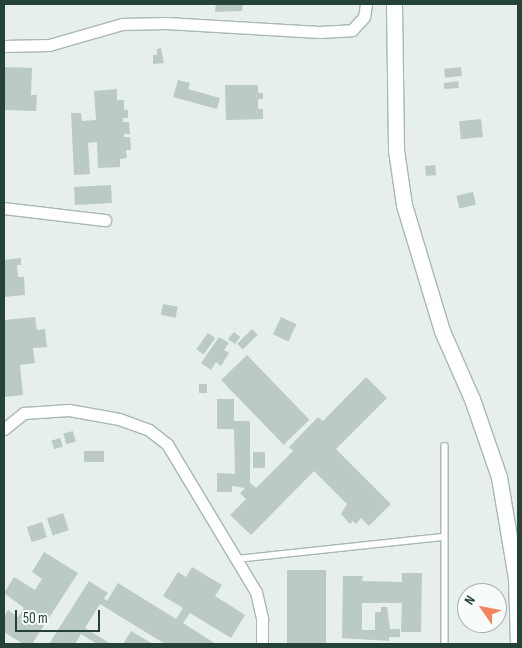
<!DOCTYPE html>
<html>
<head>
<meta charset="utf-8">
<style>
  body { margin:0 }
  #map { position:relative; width:522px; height:648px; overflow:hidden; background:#e6efeb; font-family:"Sofia Sans Condensed",sans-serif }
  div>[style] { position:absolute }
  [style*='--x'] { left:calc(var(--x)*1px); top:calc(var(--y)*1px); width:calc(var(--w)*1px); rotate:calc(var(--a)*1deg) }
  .building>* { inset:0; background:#bbcac4; transform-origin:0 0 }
  .roads { filter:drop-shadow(1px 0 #a8b8b2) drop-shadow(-1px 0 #a8b8b2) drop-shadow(0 1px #a8b8b2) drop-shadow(0 -1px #a8b8b2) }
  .service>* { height:5.5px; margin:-2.75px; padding:0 2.75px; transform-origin:2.75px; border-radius:2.75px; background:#fff }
  .minor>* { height:11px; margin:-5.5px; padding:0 5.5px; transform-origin:5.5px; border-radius:5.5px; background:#fff }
  .secondary>* { height:15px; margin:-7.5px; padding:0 7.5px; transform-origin:7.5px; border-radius:7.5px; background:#fff }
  span { translate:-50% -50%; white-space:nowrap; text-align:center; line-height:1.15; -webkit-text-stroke:4.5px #f7fbf9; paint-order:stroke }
  .frame { position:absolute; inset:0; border:5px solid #24423a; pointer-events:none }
  .north { position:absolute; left:457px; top:583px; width:50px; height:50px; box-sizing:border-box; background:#f7fbf9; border:1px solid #a3b1ad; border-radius:50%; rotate:303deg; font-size:14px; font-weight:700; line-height:20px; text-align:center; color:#24423a }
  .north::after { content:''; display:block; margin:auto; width:18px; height:22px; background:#f4845f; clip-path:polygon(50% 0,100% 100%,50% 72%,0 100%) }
  .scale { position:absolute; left:15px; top:610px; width:85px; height:22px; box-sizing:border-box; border:2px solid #24423a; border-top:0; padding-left:6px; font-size:15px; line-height:18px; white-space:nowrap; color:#24423a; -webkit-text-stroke:4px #f7fbf9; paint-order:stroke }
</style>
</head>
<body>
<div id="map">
  <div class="building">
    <div style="clip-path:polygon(216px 4px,243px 4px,242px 11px,215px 12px)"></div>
    <div style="clip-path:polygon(161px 48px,164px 63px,153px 64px,153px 55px,157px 55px,157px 49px)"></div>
    <div style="clip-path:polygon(4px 67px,32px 68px,31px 95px,37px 95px,36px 111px,4px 110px)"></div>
    <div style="left:461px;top:67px;width:9px;height:17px;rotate:84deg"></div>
    <div style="clip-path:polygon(178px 80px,190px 83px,188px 89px,220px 98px,217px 109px,173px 97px)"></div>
    <div style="clip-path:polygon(458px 81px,459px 88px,444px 89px,444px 83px)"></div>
    <div style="clip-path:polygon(225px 85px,258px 85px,258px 93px,263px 93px,263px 99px,258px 99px,258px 109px,263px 109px,263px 119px,226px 120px)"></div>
    <div style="clip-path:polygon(117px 89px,117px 100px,124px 100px,124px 110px,128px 110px,128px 118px,123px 118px,123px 122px,129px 122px,130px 134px,124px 134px,124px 137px,130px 137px,131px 150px,126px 150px,127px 158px,120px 159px,120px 167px,98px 168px,97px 142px,88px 143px,90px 174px,74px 175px,71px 113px,81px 113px,82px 121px,96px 120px,94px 91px)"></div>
    <div style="left:481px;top:119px;width:18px;height:22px;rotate:84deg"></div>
    <div style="left:435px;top:165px;width:10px;height:10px;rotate:84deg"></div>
    <div style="left:111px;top:185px;width:18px;height:37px;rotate:87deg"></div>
    <div style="left:473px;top:192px;width:13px;height:17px;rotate:77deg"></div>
    <div style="clip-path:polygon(21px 258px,21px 265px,17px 265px,18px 277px,24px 277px,25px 295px,4px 297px,4px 260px)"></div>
    <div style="left:163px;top:304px;width:15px;height:11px;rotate:11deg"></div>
    <div style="clip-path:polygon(35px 317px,37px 330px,45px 329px,47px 347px,33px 348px,35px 363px,20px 365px,23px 395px,4px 397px,4px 320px)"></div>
    <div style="left:281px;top:317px;width:17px;height:19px;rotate:25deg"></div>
    <div style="left:252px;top:329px;width:8px;height:21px;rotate:45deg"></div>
    <div style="clip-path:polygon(234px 332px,240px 337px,235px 344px,228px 339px)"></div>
    <div style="left:208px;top:333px;width:9px;height:20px;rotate:36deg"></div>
    <div style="clip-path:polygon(219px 337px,229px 343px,224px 350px,229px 353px,221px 366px,216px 362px,211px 370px,201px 363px)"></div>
    <div style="left:247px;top:355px;width:90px;height:36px;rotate:46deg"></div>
    <div style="clip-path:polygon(366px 377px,387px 398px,336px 449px,391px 504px,369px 526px,361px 518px,356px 524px,353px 521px,350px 524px,341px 514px,347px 504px,314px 471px,251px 535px,230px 515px,246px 499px,240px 493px,245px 488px,232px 486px,232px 492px,217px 492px,217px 473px,235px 474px,234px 429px,217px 429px,217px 399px,234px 399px,234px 421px,250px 421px,250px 483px,256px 488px,293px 451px,289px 447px,318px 417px,323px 421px)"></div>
    <div style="left:199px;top:384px;width:8px;height:9px"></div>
    <div style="left:73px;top:431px;width:11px;height:10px;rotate:75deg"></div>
    <div style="left:60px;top:438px;width:9px;height:9px;rotate:72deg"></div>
    <div style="left:104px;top:451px;width:11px;height:20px;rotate:90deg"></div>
    <div style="left:265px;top:452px;width:16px;height:12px;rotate:90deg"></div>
    <div style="left:63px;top:513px;width:18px;height:17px;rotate:71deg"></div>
    <div style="left:42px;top:522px;width:16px;height:16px;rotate:72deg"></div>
    <div style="clip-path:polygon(44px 552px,78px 573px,32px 644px,23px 644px,4px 632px,4px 617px,8px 610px,18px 617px,24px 608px,4px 593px,14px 577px,35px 590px,42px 579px,32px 572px)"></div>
    <div style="clip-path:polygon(192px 567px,222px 585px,215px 596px,245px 615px,231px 638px,190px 613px,183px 623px,216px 644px,165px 644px,100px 604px,85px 628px,111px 644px,97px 644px,81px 634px,75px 644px,49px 644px,89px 581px,108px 593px,104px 598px,107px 601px,118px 583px,176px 619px,183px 608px,163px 596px,178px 572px,186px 577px)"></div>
    <div style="left:287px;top:570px;width:39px;height:74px"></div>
    <div style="clip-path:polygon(402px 573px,422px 573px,421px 632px,401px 632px,402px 603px,362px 603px,362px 630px,375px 630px,375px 612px,381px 612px,381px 607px,387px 607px,390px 629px,400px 629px,400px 637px,389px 637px,389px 641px,342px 638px,343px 576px,363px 576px,362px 581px,402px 582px)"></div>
    <div style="clip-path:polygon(131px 631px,153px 644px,123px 644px)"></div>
  </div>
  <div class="roads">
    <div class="service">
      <div style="--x:445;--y:446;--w:198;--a:90"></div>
      <div style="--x:237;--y:559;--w:208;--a:-6.1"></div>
    </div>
    <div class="minor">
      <div style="--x:4;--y:46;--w:45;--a:-1.3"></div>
      <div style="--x:49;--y:45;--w:76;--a:-16"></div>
      <div style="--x:122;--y:24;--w:44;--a:-1.3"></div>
      <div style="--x:166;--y:23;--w:153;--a:3.4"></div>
      <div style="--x:319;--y:32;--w:33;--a:-3"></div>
      <div style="--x:352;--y:30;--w:18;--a:-47"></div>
      <div style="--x:364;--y:17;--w:13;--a:-81"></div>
      <div style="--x:4;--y:208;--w:102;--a:6.8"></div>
      <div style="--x:4;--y:429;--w:26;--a:-39"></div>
      <div style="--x:24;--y:413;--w:45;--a:-3.8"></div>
      <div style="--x:69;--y:410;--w:51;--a:10.2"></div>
      <div style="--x:119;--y:419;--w:32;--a:20"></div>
      <div style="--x:149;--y:430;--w:23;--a:38"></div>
      <div style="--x:167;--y:444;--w:173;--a:59"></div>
      <div style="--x:256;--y:592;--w:28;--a:77"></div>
      <div style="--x:262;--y:619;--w:25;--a:90"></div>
    </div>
    <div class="secondary">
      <div style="--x:394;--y:4;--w:146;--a:89.2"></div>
      <div style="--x:396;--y:150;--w:56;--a:81.7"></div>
      <div style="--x:404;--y:205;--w:132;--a:73.2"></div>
      <div style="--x:442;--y:331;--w:74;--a:66.2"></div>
      <div style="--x:472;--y:399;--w:83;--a:70.9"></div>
      <div style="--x:499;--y:477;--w:103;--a:80.5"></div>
      <div style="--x:516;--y:579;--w:65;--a:88.2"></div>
    </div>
  </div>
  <div class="frame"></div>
  <div class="north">N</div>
  <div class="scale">50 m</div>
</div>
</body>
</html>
